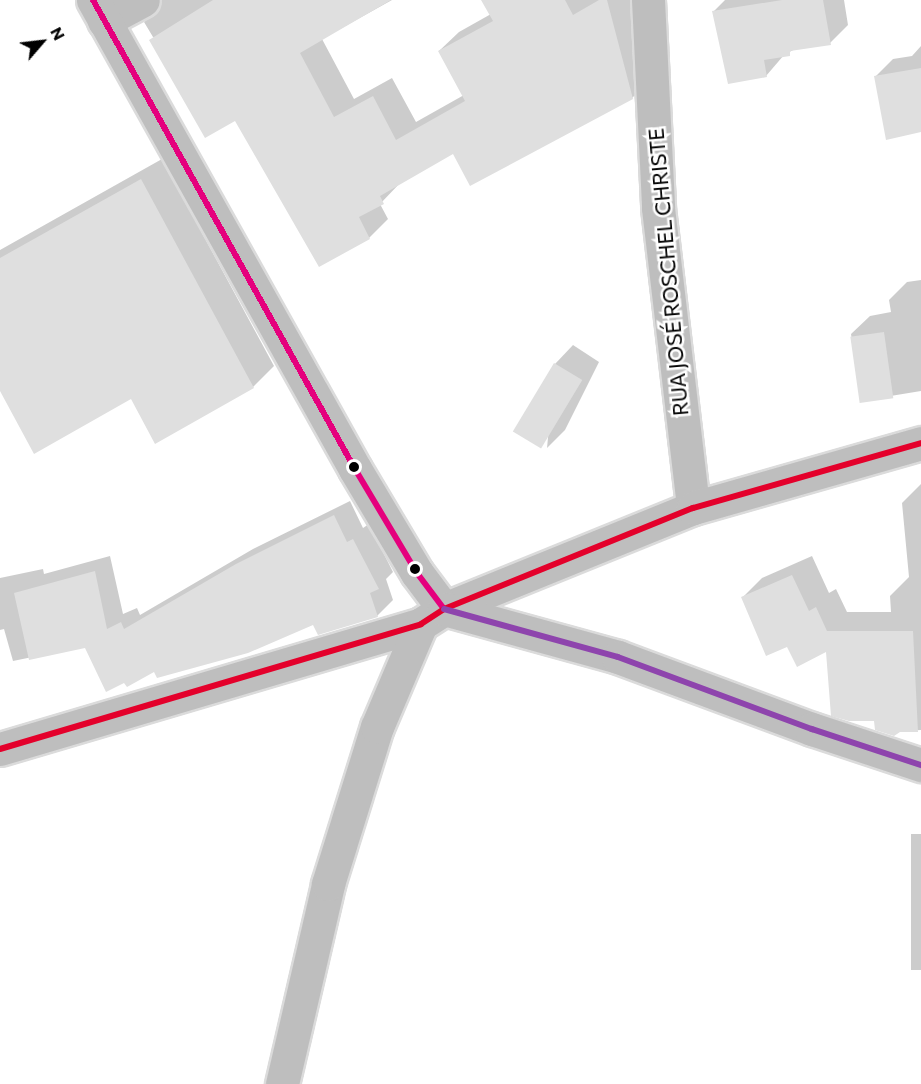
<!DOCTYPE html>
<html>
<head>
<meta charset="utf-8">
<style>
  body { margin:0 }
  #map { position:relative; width:921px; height:1084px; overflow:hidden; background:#fff; font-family:Commissioner,sans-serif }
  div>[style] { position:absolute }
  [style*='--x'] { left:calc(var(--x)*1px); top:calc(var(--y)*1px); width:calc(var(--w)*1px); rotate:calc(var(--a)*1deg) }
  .shadow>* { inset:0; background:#0003; transform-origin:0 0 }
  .building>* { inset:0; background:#dfdfdf; transform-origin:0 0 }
  .roads { filter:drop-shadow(2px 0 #dbdbdb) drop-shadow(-2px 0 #dbdbdb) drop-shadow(0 2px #dbdbdb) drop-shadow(0 -2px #dbdbdb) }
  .minor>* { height:33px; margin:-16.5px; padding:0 16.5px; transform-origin:16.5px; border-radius:16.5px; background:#bebebe }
  .major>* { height:33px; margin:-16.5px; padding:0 16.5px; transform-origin:16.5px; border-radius:16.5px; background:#bebebe }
  .bus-1>* { height:6px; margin:-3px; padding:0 3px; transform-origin:3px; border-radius:3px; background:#e5007d }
  .bus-2>* { height:6px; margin:-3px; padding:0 3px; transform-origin:3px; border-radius:3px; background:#e4002b }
  .bus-3>* { height:6px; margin:-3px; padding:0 3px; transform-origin:3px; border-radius:3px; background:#8e44ad }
  .dots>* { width:16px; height:16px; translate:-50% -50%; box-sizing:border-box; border:3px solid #fff; border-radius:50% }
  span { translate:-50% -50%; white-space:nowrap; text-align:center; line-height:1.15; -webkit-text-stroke:5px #fff; paint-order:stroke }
  .street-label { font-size:21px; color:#000 }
  .north { position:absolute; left:12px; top:12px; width:60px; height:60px; -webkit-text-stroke:4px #fff; paint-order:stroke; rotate:62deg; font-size:16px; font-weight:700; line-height:24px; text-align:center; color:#000 }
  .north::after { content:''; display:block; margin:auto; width:21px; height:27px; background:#000; clip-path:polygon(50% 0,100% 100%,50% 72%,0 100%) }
</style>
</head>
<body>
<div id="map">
  <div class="shadow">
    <div style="clip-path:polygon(161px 0,392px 0,322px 39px,354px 99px,392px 78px,416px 122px,464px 95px,439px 51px,459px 32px,491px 14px,483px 0,631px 0,652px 79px,632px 98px,454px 152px,401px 182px,380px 204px,388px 219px,369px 238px,236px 119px,153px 37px,144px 22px,161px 5px)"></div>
    <div style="clip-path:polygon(725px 0,844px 0,848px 25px,830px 43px,795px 49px,784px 55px,766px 76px,713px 12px)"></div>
    <div style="clip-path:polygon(921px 46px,921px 131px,876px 76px,893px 59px,912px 56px)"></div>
    <div style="clip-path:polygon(162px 159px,274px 366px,253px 387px,156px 442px,132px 397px,0 387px,0 250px)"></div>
    <div style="clip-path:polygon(921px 280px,921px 391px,860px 401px,851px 334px,870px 316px,891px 312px,889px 300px,907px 282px)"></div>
    <div style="clip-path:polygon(573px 345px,599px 362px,565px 430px,547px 448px,555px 364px)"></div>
    <div style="clip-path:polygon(921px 484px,921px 730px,900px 731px,876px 720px,827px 650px,787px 645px,742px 598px,762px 578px,812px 556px,829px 593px,836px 589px,847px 612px,891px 612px,890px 596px,909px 577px,902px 503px)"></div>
    <div style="clip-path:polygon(350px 501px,363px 528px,369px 524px,393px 572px,386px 579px,393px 600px,377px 616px,314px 623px,155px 670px,86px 646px,13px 661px,4px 629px,0 630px,0 578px,43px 569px,44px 574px,110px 556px,123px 614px,137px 608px,140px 615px,253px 549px)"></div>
    <div style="left:921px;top:834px;width:136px;height:10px;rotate:90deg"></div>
  </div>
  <div class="building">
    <div style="clip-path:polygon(213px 0,391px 0,300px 53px,334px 117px,373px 96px,396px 140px,465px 101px,438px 51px,493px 21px,481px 0,565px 0,573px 15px,599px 0,607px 0,633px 99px,470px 186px,453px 154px,380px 196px,384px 204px,359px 217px,370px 239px,319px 267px,235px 121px,205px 138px,149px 40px)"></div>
    <div style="clip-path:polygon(782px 0,823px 0,831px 45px,790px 51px,790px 56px,764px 60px,767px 77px,728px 84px,712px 11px)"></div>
    <div style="clip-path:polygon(921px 68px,921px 132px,886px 140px,874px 76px)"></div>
    <div style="clip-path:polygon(141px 179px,254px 388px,155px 444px,131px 399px,34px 454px,0 391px,0 258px)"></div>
    <div style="left:884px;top:332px;width:67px;height:34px;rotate:82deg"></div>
    <div style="left:554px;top:363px;width:33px;height:80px;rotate:31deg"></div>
    <div style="clip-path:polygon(334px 515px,347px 542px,353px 539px,379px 589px,370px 593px,378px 617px,318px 635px,313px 625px,248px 653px,157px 678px,154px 672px,127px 687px,124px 683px,106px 692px,85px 648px,29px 660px,14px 593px,95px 571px,107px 629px,121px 622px,124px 629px,236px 564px)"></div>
    <div style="clip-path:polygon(792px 575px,809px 611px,816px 607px,827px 631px,913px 631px,918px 732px,900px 732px,894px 736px,875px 730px,874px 721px,849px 721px,831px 716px,826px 652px,797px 667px,787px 647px,766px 656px,741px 597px)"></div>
  </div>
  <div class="roads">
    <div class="minor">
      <div style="--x:648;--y:0;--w:208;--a:87.2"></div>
      <div style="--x:658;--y:208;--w:302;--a:83.3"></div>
      <div style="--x:104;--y:21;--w:44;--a:-28.3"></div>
      <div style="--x:0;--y:749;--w:439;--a:-16.5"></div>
      <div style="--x:421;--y:624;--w:27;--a:-33"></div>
      <div style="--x:444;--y:609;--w:269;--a:-22.1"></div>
      <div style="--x:693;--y:508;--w:237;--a:-15.9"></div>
      <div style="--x:282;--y:1084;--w:205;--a:-77"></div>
      <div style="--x:328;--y:884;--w:164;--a:-72.7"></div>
      <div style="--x:377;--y:727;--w:112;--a:-66.9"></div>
    </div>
    <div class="major">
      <div style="--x:93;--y:0;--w:537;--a:60.81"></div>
      <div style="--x:355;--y:469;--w:121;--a:59.2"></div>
      <div style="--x:417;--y:573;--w:45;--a:53.1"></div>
      <div style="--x:444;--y:609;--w:180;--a:15.4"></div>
      <div style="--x:618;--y:657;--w:207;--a:20.4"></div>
      <div style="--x:812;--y:729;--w:115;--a:18.3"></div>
    </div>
  </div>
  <div class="bus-1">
    <div style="--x:93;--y:0;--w:537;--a:60.81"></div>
    <div style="--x:355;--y:469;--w:121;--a:59.2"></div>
    <div style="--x:417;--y:573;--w:45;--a:53.1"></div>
  </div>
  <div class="bus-2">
    <div style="--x:0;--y:749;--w:439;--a:-16.5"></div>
    <div style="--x:421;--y:624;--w:27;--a:-33"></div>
    <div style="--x:444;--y:609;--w:269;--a:-22.1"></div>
    <div style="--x:693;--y:508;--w:237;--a:-15.9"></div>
  </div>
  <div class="bus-3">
    <div style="--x:444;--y:609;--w:180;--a:15.4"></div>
    <div style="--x:618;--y:657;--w:207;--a:20.4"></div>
    <div style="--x:812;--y:729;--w:115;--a:18.3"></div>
  </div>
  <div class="dots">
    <div style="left:354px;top:467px;background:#000"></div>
    <div style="left:415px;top:569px;background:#000"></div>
  </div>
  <div class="street-label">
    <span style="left:668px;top:272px;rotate:-95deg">RUA JOSÉ ROSCHEL CHRISTE</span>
  </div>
  <div class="north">N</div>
</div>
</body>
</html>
